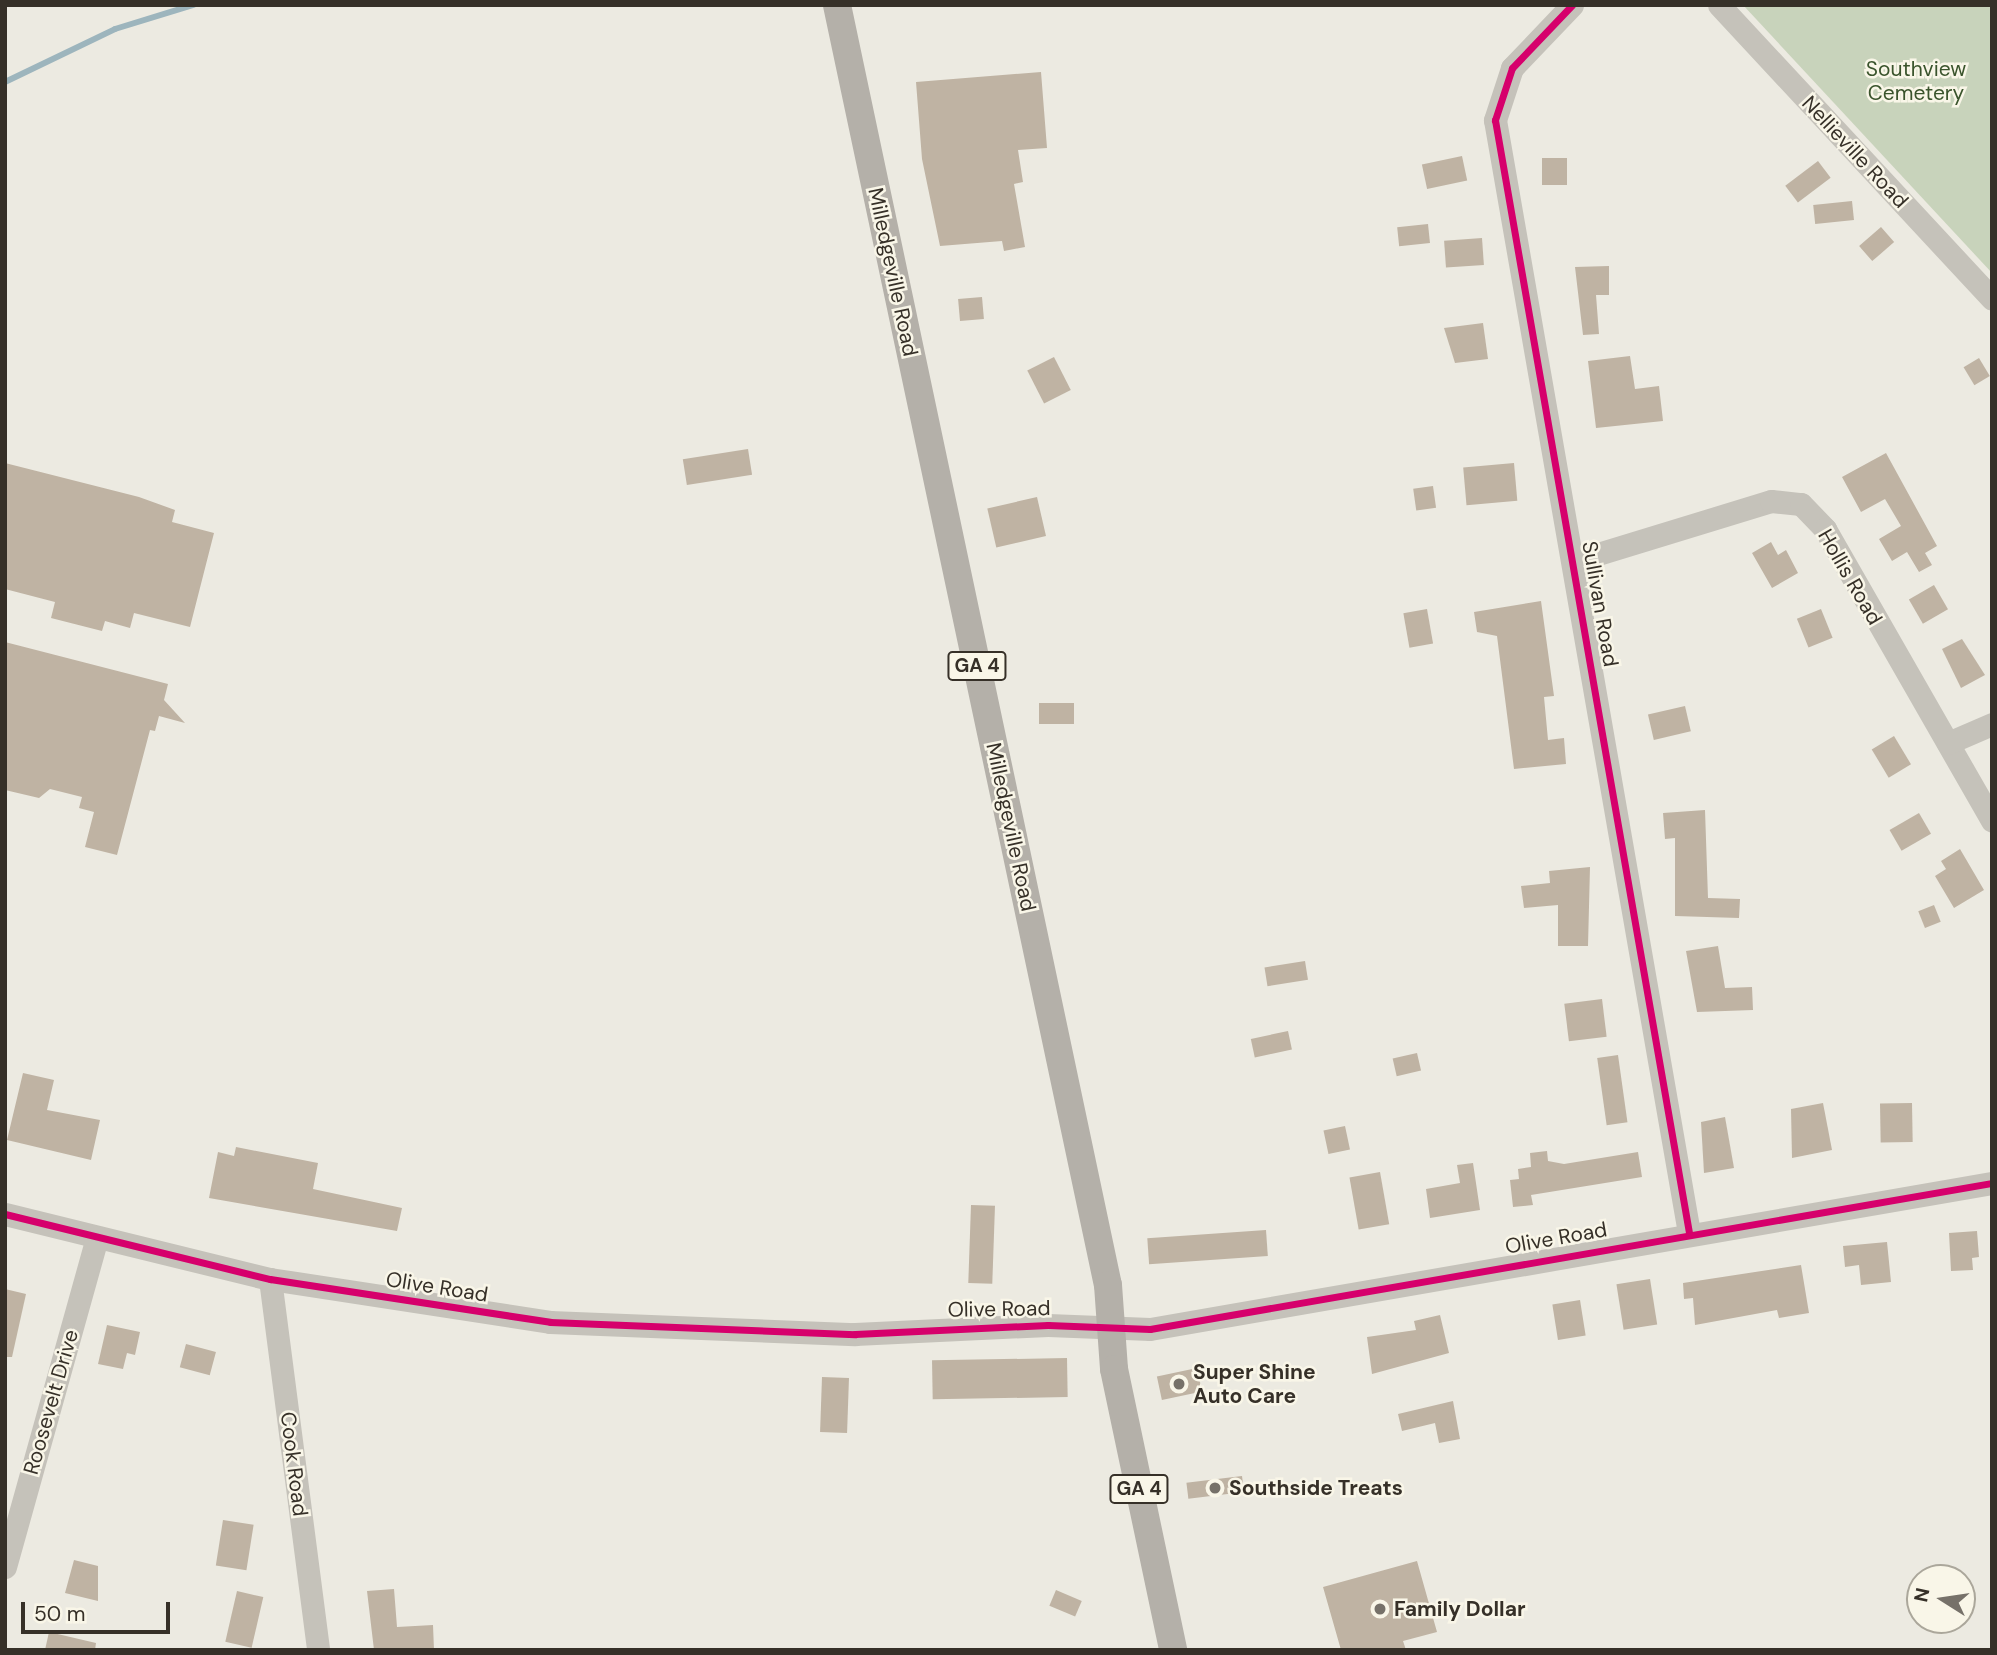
<!DOCTYPE html>
<html>
<head>
<meta charset="utf-8">
<style>
  body { margin:0 }
  #map { position:relative; width:1997px; height:1655px; overflow:hidden; background:#eceae1; font-family:"DM Sans",sans-serif }
  div>[style] { position:absolute }
  [style*='--x'] { left:calc(var(--x)*1px); top:calc(var(--y)*1px); width:calc(var(--w)*1px); rotate:calc(var(--a)*1deg) }
  .green>* { inset:0; background:#c8d3bb }
  .stream>* { height:6px; margin:-3px; padding:0 3px; transform-origin:3px; border-radius:3px; background:#9db5bd }
  .building>* { inset:0; background:#bfb3a3; transform-origin:0 0 }
  .minor>* { height:23px; margin:-11.5px; padding:0 11.5px; transform-origin:11.5px; border-radius:11.5px; background:#c5c2ba }
  .major>* { height:28px; margin:-14px; padding:0 14px; transform-origin:14px; border-radius:14px; background:#b4b0a9 }
  .cycleway>* { height:7px; margin:-3.5px; padding:0 3.5px; transform-origin:3.5px; border-radius:3.5px; background:#d6006c }
  .dots>* { width:19px; height:19px; translate:-50% -50%; box-sizing:border-box; border:4px solid #f9f6e8; border-radius:50% }
  span { translate:-50% -50%; white-space:nowrap; text-align:center; line-height:1.15; -webkit-text-stroke:5px #f9f6e8; paint-order:stroke }
  .shield-label span { padding:2px 5px; background:#f9f6e8; border:2px solid; border-radius:5px; -webkit-text-stroke-width:0 }
  .shield-label { font-size:19px; color:#363028; font-weight:700 }
  .park-label { font-size:21px; color:#3a542c }
  .street-label { font-size:21px; color:#363028 }
  .poi-label { font-size:21px; color:#363028; font-weight:700 }
  .left { translate:0 -50%; text-align:left }
  .frame { position:absolute; inset:0; border:7px solid #363028; pointer-events:none }
  .north { position:absolute; left:1906px; top:1564px; width:70px; height:70px; box-sizing:border-box; background:#f9f6e8; border:2px solid #aba79b; border-radius:50%; rotate:282deg; font-size:19px; font-weight:700; line-height:28px; text-align:center; color:#363028 }
  .north::after { content:''; display:block; margin:auto; width:24px; height:32px; background:#767169; clip-path:polygon(50% 0,100% 100%,50% 72%,0 100%) }
  .scale { position:absolute; left:21px; top:1602px; width:149px; height:32px; box-sizing:border-box; border:4px solid #363028; border-top:0; padding-left:9px; font-size:21px; line-height:24px; white-space:nowrap; color:#363028; -webkit-text-stroke:5px #f9f6e8; paint-order:stroke }
</style>
</head>
<body>
<div id="map">
  <div class="green">
    <div style="clip-path:polygon(1743px 5px,1992px 5px,1992px 273px)"></div>
  </div>
  <div class="stream">
    <div style="--x:5;--y:82;--w:122;--a:-25.7"></div>
    <div style="--x:115;--y:29;--w:82;--a:-17.1"></div>
  </div>
  <div class="building">
    <div style="clip-path:polygon(1041px 72px,1047px 148px,1018px 150px,1023px 182px,1014px 184px,1025px 247px,1004px 251px,1002px 241px,940px 246px,922px 159px,916px 82px)"></div>
    <div style="left:1462px;top:156px;width:25px;height:41px;rotate:78deg"></div>
    <div style="left:1542px;top:158px;width:25px;height:27px"></div>
    <div style="left:1818px;top:161px;width:21px;height:41px;rotate:53deg"></div>
    <div style="left:1852px;top:201px;width:19px;height:39px;rotate:84deg"></div>
    <div style="left:1428px;top:224px;width:19px;height:31px;rotate:84deg"></div>
    <div style="left:1881px;top:227px;width:20px;height:29px;rotate:49deg"></div>
    <div style="left:1482px;top:238px;width:27px;height:38px;rotate:86deg"></div>
    <div style="clip-path:polygon(1609px 266px,1609px 295px,1596px 295px,1599px 334px,1583px 335px,1575px 267px)"></div>
    <div style="left:982px;top:297px;width:22px;height:24px;rotate:85deg"></div>
    <div style="clip-path:polygon(1483px 323px,1488px 359px,1455px 363px,1444px 328px)"></div>
    <div style="clip-path:polygon(1630px 356px,1635px 389px,1659px 386px,1663px 421px,1596px 428px,1588px 361px)"></div>
    <div style="left:1054px;top:357px;width:37px;height:30px;rotate:63deg"></div>
    <div style="left:1979px;top:358px;width:21px;height:18px;rotate:59deg"></div>
    <div style="left:748px;top:449px;width:26px;height:66px;rotate:81deg"></div>
    <div style="clip-path:polygon(1886px 453px,1937px 546px,1925px 553px,1932px 565px,1919px 572px,1907px 552px,1892px 561px,1879px 539px,1901px 526px,1885px 499px,1861px 512px,1842px 477px)"></div>
    <div style="clip-path:polygon(5px 463px,139px 497px,175px 510px,172px 522px,214px 533px,190px 627px,134px 613px,130px 628px,105px 621px,102px 631px,51px 618px,55px 602px,5px 589px)"></div>
    <div style="left:1514px;top:463px;width:38px;height:51px;rotate:85deg"></div>
    <div style="left:1433px;top:486px;width:22px;height:20px;rotate:82deg"></div>
    <div style="left:1037px;top:497px;width:40px;height:51px;rotate:77deg"></div>
    <div style="clip-path:polygon(1771px 542px,1778px 555px,1786px 550px,1798px 573px,1772px 588px,1752px 553px)"></div>
    <div style="left:1934px;top:585px;width:28px;height:29px;rotate:60deg"></div>
    <div style="clip-path:polygon(1541px 601px,1554px 696px,1544px 697px,1548px 740px,1564px 738px,1566px 764px,1514px 769px,1497px 636px,1477px 632px,1474px 612px)"></div>
    <div style="left:1427px;top:609px;width:35px;height:24px;rotate:80deg"></div>
    <div style="left:1821px;top:609px;width:31px;height:26px;rotate:68deg"></div>
    <div style="clip-path:polygon(1962px 639px,1985px 675px,1961px 688px,1942px 649px)"></div>
    <div style="clip-path:polygon(5px 642px,168px 684px,164px 700px,185px 723px,159px 716px,155px 731px,150px 730px,117px 855px,85px 847px,94px 812px,79px 808px,82px 797px,50px 789px,39px 798px,5px 790px)"></div>
    <div style="left:1074px;top:703px;width:21px;height:35px;rotate:90deg"></div>
    <div style="left:1685px;top:706px;width:26px;height:38px;rotate:77deg"></div>
    <div style="left:1894px;top:736px;width:33px;height:26px;rotate:59deg"></div>
    <div style="clip-path:polygon(1705px 810px,1708px 898px,1740px 899px,1739px 918px,1675px 916px,1675px 838px,1665px 839px,1663px 813px)"></div>
    <div style="left:1919px;top:813px;width:24px;height:34px;rotate:60deg"></div>
    <div style="clip-path:polygon(1960px 849px,1984px 890px,1954px 908px,1935px 876px,1946px 869px,1941px 861px)"></div>
    <div style="clip-path:polygon(1590px 867px,1588px 946px,1558px 946px,1558px 905px,1524px 908px,1521px 886px,1550px 883px,1549px 871px)"></div>
    <div style="left:1934px;top:905px;width:18px;height:17px;rotate:68deg"></div>
    <div style="clip-path:polygon(1718px 946px,1725px 988px,1752px 987px,1753px 1010px,1697px 1012px,1686px 951px)"></div>
    <div style="left:1305px;top:961px;width:19px;height:41px;rotate:81deg"></div>
    <div style="left:1602px;top:999px;width:38px;height:38px;rotate:83deg"></div>
    <div style="left:1288px;top:1031px;width:19px;height:38px;rotate:78deg"></div>
    <div style="left:1417px;top:1053px;width:18px;height:25px;rotate:77deg"></div>
    <div style="left:1618px;top:1055px;width:68px;height:21px;rotate:82deg"></div>
    <div style="clip-path:polygon(23px 1073px,54px 1080px,47px 1110px,100px 1120px,91px 1160px,7px 1140px)"></div>
    <div style="clip-path:polygon(1823px 1103px,1832px 1150px,1792px 1158px,1791px 1109px)"></div>
    <div style="left:1912px;top:1103px;width:39px;height:32px;rotate:89deg"></div>
    <div style="clip-path:polygon(1725px 1117px,1734px 1168px,1704px 1173px,1701px 1122px)"></div>
    <div style="left:1345px;top:1126px;width:24px;height:22px;rotate:78deg"></div>
    <div style="clip-path:polygon(236px 1147px,318px 1163px,313px 1189px,402px 1208px,397px 1231px,209px 1198px,218px 1152px,234px 1156px)"></div>
    <div style="clip-path:polygon(1547px 1151px,1548px 1161px,1564px 1164px,1638px 1152px,1642px 1177px,1531px 1195px,1533px 1205px,1513px 1207px,1510px 1180px,1519px 1179px,1518px 1169px,1531px 1167px,1530px 1153px)"></div>
    <div style="clip-path:polygon(1473px 1163px,1480px 1210px,1430px 1218px,1426px 1189px,1460px 1183px,1457px 1165px)"></div>
    <div style="left:1380px;top:1172px;width:53px;height:31px;rotate:80deg"></div>
    <div style="left:971px;top:1205px;width:24px;height:78px;rotate:2deg"></div>
    <div style="left:1266px;top:1230px;width:26px;height:119px;rotate:86deg"></div>
    <div style="clip-path:polygon(1977px 1231px,1979px 1257px,1972px 1258px,1973px 1270px,1951px 1271px,1949px 1233px)"></div>
    <div style="clip-path:polygon(1887px 1242px,1891px 1282px,1861px 1285px,1859px 1265px,1845px 1267px,1843px 1246px)"></div>
    <div style="clip-path:polygon(1801px 1265px,1809px 1313px,1779px 1318px,1777px 1310px,1695px 1325px,1693px 1298px,1684px 1299px,1683px 1283px)"></div>
    <div style="left:1650px;top:1279px;width:46px;height:34px;rotate:81deg"></div>
    <div style="clip-path:polygon(5px 1289px,26px 1294px,12px 1357px,5px 1357px)"></div>
    <div style="left:1580px;top:1300px;width:36px;height:28px;rotate:81deg"></div>
    <div style="clip-path:polygon(1440px 1315px,1449px 1353px,1372px 1374px,1367px 1337px,1416px 1330px,1414px 1321px)"></div>
    <div style="clip-path:polygon(107px 1325px,140px 1332px,135px 1355px,127px 1353px,123px 1369px,98px 1364px)"></div>
    <div style="left:186px;top:1344px;width:31px;height:24px;rotate:15deg"></div>
    <div style="left:1067px;top:1358px;width:39px;height:135px;rotate:89deg"></div>
    <div style="left:1197px;top:1368px;width:24px;height:41px;rotate:78deg"></div>
    <div style="left:822px;top:1377px;width:27px;height:55px;rotate:2deg"></div>
    <div style="clip-path:polygon(1453px 1401px,1460px 1439px,1439px 1443px,1435px 1423px,1402px 1431px,1398px 1414px)"></div>
    <div style="left:1242px;top:1476px;width:16px;height:56px;rotate:83deg"></div>
    <div style="left:223px;top:1520px;width:31px;height:46px;rotate:9deg"></div>
    <div style="clip-path:polygon(74px 1560px,98px 1566px,98px 1601px,65px 1593px)"></div>
    <div style="clip-path:polygon(1417px 1561px,1437px 1632px,1403px 1641px,1406px 1650px,1341px 1650px,1323px 1587px)"></div>
    <div style="clip-path:polygon(394px 1589px,397px 1627px,433px 1625px,434px 1650px,374px 1650px,367px 1591px)"></div>
    <div style="left:1056px;top:1590px;width:28px;height:17px;rotate:23deg"></div>
    <div style="left:237px;top:1591px;width:27px;height:52px;rotate:13deg"></div>
    <div style="clip-path:polygon(49px 1632px,96px 1643px,95px 1650px,45px 1650px)"></div>
  </div>
  <div class="minor">
    <div style="--x:1572;--y:5;--w:87;--a:133.6"></div>
    <div style="--x:1512;--y:68;--w:55;--a:108.1"></div>
    <div style="--x:1495;--y:120;--w:1130;--a:80.11"></div>
    <div style="--x:1719;--y:5;--w:401;--a:47.1"></div>
    <div style="--x:1575;--y:561;--w:205;--a:-17"></div>
    <div style="--x:1771;--y:501;--w:30;--a:6"></div>
    <div style="--x:1801;--y:504;--w:35;--a:46"></div>
    <div style="--x:1825;--y:529;--w:336;--a:60.2"></div>
    <div style="--x:1948;--y:743;--w:48;--a:-23.4"></div>
    <div style="--x:5;--y:1214;--w:273;--a:13.8"></div>
    <div style="--x:270;--y:1279;--w:283;--a:8.7"></div>
    <div style="--x:550;--y:1322;--w:305;--a:2.3"></div>
    <div style="--x:855;--y:1334;--w:193;--a:-2.7"></div>
    <div style="--x:1048;--y:1325;--w:102;--a:2.2"></div>
    <div style="--x:1150;--y:1329;--w:855;--a:-9.84"></div>
    <div style="--x:270;--y:1279;--w:374;--a:82.6"></div>
    <div style="--x:5;--y:1567;--w:342;--a:-74.4"></div>
  </div>
  <div class="major">
    <div style="--x:837;--y:5;--w:1308;--a:78.05"></div>
    <div style="--x:1108;--y:1285;--w:84;--a:85.9"></div>
    <div style="--x:1114;--y:1369;--w:287;--a:78.1"></div>
  </div>
  <div class="cycleway">
    <div style="--x:1572;--y:5;--w:87;--a:133.6"></div>
    <div style="--x:1512;--y:68;--w:55;--a:108.1"></div>
    <div style="--x:1495;--y:120;--w:1130;--a:80.11"></div>
    <div style="--x:5;--y:1214;--w:273;--a:13.8"></div>
    <div style="--x:270;--y:1279;--w:283;--a:8.7"></div>
    <div style="--x:550;--y:1322;--w:305;--a:2.3"></div>
    <div style="--x:855;--y:1334;--w:193;--a:-2.7"></div>
    <div style="--x:1048;--y:1325;--w:102;--a:2.2"></div>
    <div style="--x:1150;--y:1329;--w:855;--a:-9.84"></div>
  </div>
  <div class="dots">
    <div style="left:1179px;top:1384px;background:#767169"></div>
    <div style="left:1215px;top:1488px;background:#767169"></div>
    <div style="left:1380px;top:1609px;background:#767169"></div>
  </div>
  <div class="shield-label">
    <span style="left:977px;top:666px">GA 4</span>
    <span style="left:1139px;top:1489px">GA 4</span>
  </div>
  <div class="park-label">
    <span style="left:1916px;top:81px">Southview<br>Cemetery</span>
  </div>
  <div class="street-label">
    <span style="left:1855px;top:152px;rotate:47deg">Nellieville Road</span>
    <span style="left:893px;top:272px;rotate:78deg">Milledgeville Road</span>
    <span style="left:1850px;top:577px;rotate:60deg">Hollis Road</span>
    <span style="left:1600px;top:604px;rotate:80deg">Sullivan Road</span>
    <span style="left:1011px;top:827px;rotate:78deg">Milledgeville Road</span>
    <span style="left:1556px;top:1238px;rotate:-10deg">Olive Road</span>
    <span style="left:437px;top:1287px;rotate:9deg">Olive Road</span>
    <span style="left:999px;top:1309px;rotate:-1deg">Olive Road</span>
    <span style="left:51px;top:1402px;rotate:-74deg">Roosevelt Drive</span>
    <span style="left:294px;top:1464px;rotate:83deg">Cook Road</span>
  </div>
  <div class="poi-label">
    <span class="left" style="left:1193px;top:1384px">Super Shine<br>Auto Care</span>
    <span class="left" style="left:1229px;top:1488px">Southside Treats</span>
    <span class="left" style="left:1394px;top:1609px">Family Dollar</span>
  </div>
  <div class="frame"></div>
  <div class="north">N</div>
  <div class="scale">50 m</div>
</div>
</body>
</html>
